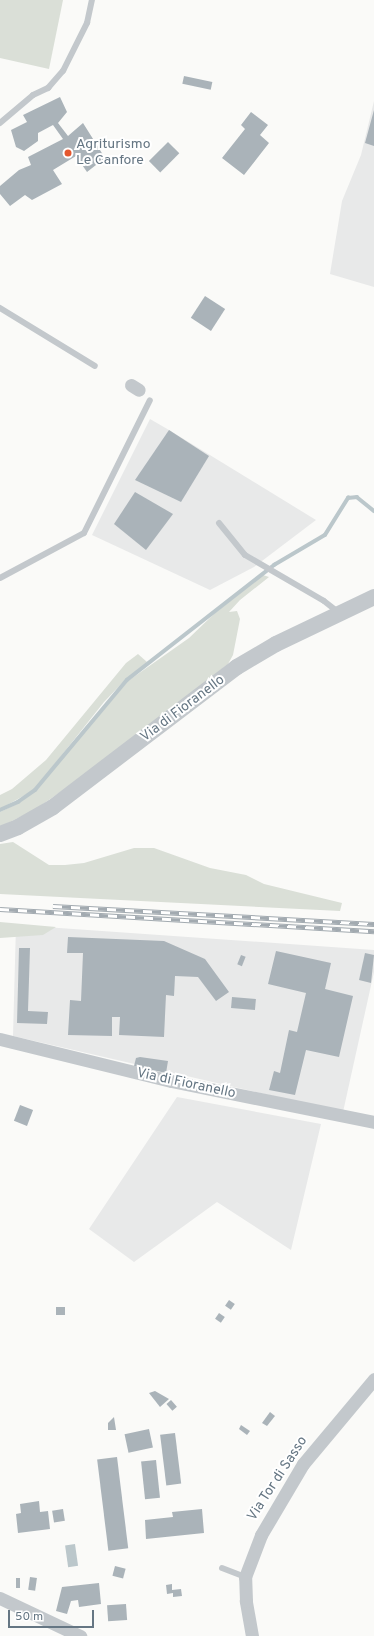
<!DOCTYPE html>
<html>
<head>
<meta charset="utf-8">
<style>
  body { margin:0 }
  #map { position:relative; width:374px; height:1636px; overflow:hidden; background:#fafaf8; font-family:Overpass,sans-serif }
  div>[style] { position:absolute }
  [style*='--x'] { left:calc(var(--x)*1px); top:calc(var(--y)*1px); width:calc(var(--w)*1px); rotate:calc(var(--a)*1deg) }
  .built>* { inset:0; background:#e8e9e9 }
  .green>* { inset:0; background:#dadfd7 }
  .water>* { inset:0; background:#bbc7cb; transform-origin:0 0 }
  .stream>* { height:3.5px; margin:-1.75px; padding:0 1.75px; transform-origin:1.75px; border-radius:1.75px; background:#bbc7cb }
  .building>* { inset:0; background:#aab3b9; transform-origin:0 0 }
  .service>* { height:6px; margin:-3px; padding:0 3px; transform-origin:3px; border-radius:3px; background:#c3c8cc }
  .minor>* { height:13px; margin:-6.5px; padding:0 6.5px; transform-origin:6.5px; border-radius:6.5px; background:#c3c8cc }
  .tertiary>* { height:16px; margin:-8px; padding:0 8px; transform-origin:8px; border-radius:8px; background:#c3c8cc }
  .rail>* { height:4.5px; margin-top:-2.25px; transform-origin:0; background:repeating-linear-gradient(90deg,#fff 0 9px,#a2aab0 0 18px); box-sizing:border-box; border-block:1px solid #a2aab0 }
  .dots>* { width:11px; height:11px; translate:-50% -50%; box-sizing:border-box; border:2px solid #fff; border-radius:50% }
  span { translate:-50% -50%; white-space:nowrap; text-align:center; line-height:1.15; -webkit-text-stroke:4px #fff; paint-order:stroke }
  .poi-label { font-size:14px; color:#657683 }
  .left { translate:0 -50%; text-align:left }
  .street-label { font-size:14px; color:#657683 }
  .scale { position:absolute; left:8px; top:1610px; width:86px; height:18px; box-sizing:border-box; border:2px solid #657683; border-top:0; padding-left:5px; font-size:12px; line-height:14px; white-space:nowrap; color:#657683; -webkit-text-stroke:3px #fff; paint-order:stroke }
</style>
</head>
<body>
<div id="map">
  <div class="built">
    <div style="clip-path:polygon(374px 101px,374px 287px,330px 274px,342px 201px,361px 155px)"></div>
    <div style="clip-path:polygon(150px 419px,169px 430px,316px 520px,254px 567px,210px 590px,92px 535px)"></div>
    <div style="clip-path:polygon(16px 925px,374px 950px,374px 972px,343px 1112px,13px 1036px)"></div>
    <div style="clip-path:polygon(177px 1097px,321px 1124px,291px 1250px,217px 1202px,134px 1262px,89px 1229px)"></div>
  </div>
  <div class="green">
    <div style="clip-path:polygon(0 0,63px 0,49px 69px,0 58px)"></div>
    <div style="clip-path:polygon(263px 575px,269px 577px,240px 600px,229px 612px,237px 611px,240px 619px,233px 655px,228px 664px,133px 741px,36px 809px,0 827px,0 812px,19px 803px,35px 791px,128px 681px,189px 638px,215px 613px)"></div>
    <div style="clip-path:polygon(138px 654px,147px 662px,126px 679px,104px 702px,34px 790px,0 809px,0 795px,12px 789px,46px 760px,126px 663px)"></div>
    <div style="clip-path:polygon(13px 842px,49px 865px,65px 865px,84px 863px,134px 848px,154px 848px,210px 868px,246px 875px,264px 884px,342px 903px,340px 911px,0 894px,0 844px)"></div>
    <div style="clip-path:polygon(0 922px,56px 927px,43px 935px,0 938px)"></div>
  </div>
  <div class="water">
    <div style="left:75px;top:1544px;width:22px;height:10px;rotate:82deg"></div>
  </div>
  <div class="stream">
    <div style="--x:0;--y:810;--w:20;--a:-24"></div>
    <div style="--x:18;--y:802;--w:21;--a:-35"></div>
    <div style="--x:35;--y:790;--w:143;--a:-50.1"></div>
    <div style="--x:127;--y:680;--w:187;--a:-38"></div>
    <div style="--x:274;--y:565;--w:59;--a:-30.5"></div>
    <div style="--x:325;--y:535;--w:44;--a:-58.1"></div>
    <div style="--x:348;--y:498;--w:9;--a:-6"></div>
    <div style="--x:357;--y:497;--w:22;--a:39"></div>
  </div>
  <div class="building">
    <div style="left:184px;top:76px;width:29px;height:8px;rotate:12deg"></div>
    <div style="clip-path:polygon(60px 97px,67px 112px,58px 123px,68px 136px,83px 123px,105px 158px,87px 172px,76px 156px,53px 170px,62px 184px,32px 200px,25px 195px,10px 206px,0 194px,0 186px,19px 170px,31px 165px,28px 157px,63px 139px,53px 125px,38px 133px,38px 141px,24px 151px,16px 147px,11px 130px,27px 122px,23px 115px)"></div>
    <div style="clip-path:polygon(374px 110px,374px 146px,365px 143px)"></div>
    <div style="clip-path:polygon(251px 112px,268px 125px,260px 135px,269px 143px,244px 175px,222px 158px,245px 129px,241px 125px)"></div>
    <div style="left:168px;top:142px;width:16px;height:27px;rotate:45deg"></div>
    <div style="left:205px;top:296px;width:24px;height:26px;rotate:33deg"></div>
    <div style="clip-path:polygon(169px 430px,209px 456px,181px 502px,135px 480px)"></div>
    <div style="clip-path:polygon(135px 492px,173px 514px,146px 550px,114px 524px)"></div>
    <div style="clip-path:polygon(68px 937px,164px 941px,205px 959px,229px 992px,216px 1001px,198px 977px,175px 976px,174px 996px,166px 995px,164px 1037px,119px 1035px,120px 1017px,112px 1017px,112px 1036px,68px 1035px,70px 1000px,81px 1001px,83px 953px,67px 953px)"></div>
    <div style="clip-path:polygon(19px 948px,30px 948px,28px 1011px,48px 1012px,47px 1024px,17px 1023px)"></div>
    <div style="clip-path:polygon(276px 951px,331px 963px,325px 989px,353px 996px,339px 1057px,306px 1050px,295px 1095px,269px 1090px,274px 1071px,280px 1073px,289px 1030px,297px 1032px,306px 993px,268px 984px)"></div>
    <div style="clip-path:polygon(365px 953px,374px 955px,371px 983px,359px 980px)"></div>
    <div style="left:241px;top:955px;width:5px;height:10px;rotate:22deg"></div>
    <div style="left:232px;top:997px;width:24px;height:11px;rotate:5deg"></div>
    <div style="clip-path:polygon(140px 1057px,168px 1061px,166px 1073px,134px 1066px,136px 1058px)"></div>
    <div style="left:20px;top:1105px;width:14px;height:17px;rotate:21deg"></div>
    <div style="left:229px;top:1300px;width:7px;height:7px;rotate:34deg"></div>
    <div style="left:56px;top:1307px;width:9px;height:8px"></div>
    <div style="left:219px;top:1313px;width:7px;height:7px;rotate:34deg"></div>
    <div style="clip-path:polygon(155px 1391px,169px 1399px,160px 1407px,149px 1393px)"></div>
    <div style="left:171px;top:1400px;width:9px;height:6px;rotate:49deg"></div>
    <div style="clip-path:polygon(270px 1412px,275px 1416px,267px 1426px,262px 1423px)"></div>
    <div style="clip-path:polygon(114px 1417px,116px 1430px,108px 1430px,108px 1423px)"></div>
    <div style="clip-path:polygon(241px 1425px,250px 1431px,247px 1435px,239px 1429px)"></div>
    <div style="left:149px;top:1429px;width:19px;height:25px;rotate:78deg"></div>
    <div style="left:175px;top:1433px;width:51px;height:15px;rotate:83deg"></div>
    <div style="left:117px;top:1457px;width:92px;height:20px;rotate:83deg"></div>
    <div style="left:156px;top:1460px;width:38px;height:15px;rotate:84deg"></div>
    <div style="clip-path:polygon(39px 1501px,40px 1512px,48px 1511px,50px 1529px,18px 1533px,16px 1514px,21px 1513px,20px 1504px)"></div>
    <div style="left:63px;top:1509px;width:12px;height:11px;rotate:81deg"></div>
    <div style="clip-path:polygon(202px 1509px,204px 1533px,146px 1539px,145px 1520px,173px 1517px,172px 1512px)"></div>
    <div style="left:115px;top:1566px;width:11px;height:10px;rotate:15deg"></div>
    <div style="left:30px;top:1577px;width:7px;height:13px;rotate:8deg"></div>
    <div style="left:16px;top:1578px;width:4px;height:10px"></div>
    <div style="clip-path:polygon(99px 1583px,101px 1604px,79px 1607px,78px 1600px,71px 1601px,67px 1614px,56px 1611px,62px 1587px)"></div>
    <div style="clip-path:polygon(172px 1584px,172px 1590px,181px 1589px,182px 1596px,173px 1597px,173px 1593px,167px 1594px,166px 1585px)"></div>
    <div style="left:126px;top:1604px;width:16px;height:19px;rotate:86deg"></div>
  </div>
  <div class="service">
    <div style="--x:0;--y:123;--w:43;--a:-40.3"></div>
    <div style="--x:33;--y:95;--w:17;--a:-25"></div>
    <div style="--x:48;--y:88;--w:23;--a:-49"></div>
    <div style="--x:63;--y:71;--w:54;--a:-63.4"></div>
    <div style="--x:87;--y:23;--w:24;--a:-78"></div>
    <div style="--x:0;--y:308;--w:111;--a:31.4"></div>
    <div style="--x:219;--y:523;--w:41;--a:50.9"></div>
    <div style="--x:245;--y:555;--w:91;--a:30.2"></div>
    <div style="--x:324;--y:601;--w:18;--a:38"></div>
    <div style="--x:0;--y:578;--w:95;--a:-28.2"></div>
    <div style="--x:84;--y:533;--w:148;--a:-63.6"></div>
    <div style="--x:222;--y:1568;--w:25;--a:21"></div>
  </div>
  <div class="minor">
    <div style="--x:131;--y:385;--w:9;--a:32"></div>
    <div style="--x:0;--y:1039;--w:176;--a:13.8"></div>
    <div style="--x:171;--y:1081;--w:207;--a:11.4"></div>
    <div style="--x:0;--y:1598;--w:89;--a:25.4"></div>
    <div style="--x:252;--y:1636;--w:36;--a:-100"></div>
    <div style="--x:246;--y:1601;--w:24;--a:-92"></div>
    <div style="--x:245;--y:1577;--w:45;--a:-69.1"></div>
    <div style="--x:261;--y:1535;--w:82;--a:-59.4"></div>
    <div style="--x:303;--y:1464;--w:111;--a:-50.1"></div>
  </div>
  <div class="tertiary">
    <div style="--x:0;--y:834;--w:19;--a:-21"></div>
    <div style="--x:18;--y:827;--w:40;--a:-29.7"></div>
    <div style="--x:53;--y:807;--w:231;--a:-37.3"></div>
    <div style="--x:237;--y:667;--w:45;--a:-30.5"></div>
    <div style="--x:276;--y:644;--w:109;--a:-25.6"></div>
  </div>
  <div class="rail">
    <div style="--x:53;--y:906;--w:322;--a:3.2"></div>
    <div style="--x:0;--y:909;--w:375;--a:3.4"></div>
  </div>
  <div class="dots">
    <div style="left:68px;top:153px;background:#e4572e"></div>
  </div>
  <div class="poi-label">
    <span class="left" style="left:76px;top:153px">Agriturismo<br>Le Canfore</span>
  </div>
  <div class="street-label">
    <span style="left:183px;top:709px;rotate:-37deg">Via di Fioranello</span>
    <span style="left:186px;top:1084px;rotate:12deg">Via di Fioranello</span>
    <span style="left:278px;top:1479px;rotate:-57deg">Via Tor di Sasso</span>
  </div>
  <div class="scale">50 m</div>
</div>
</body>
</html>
